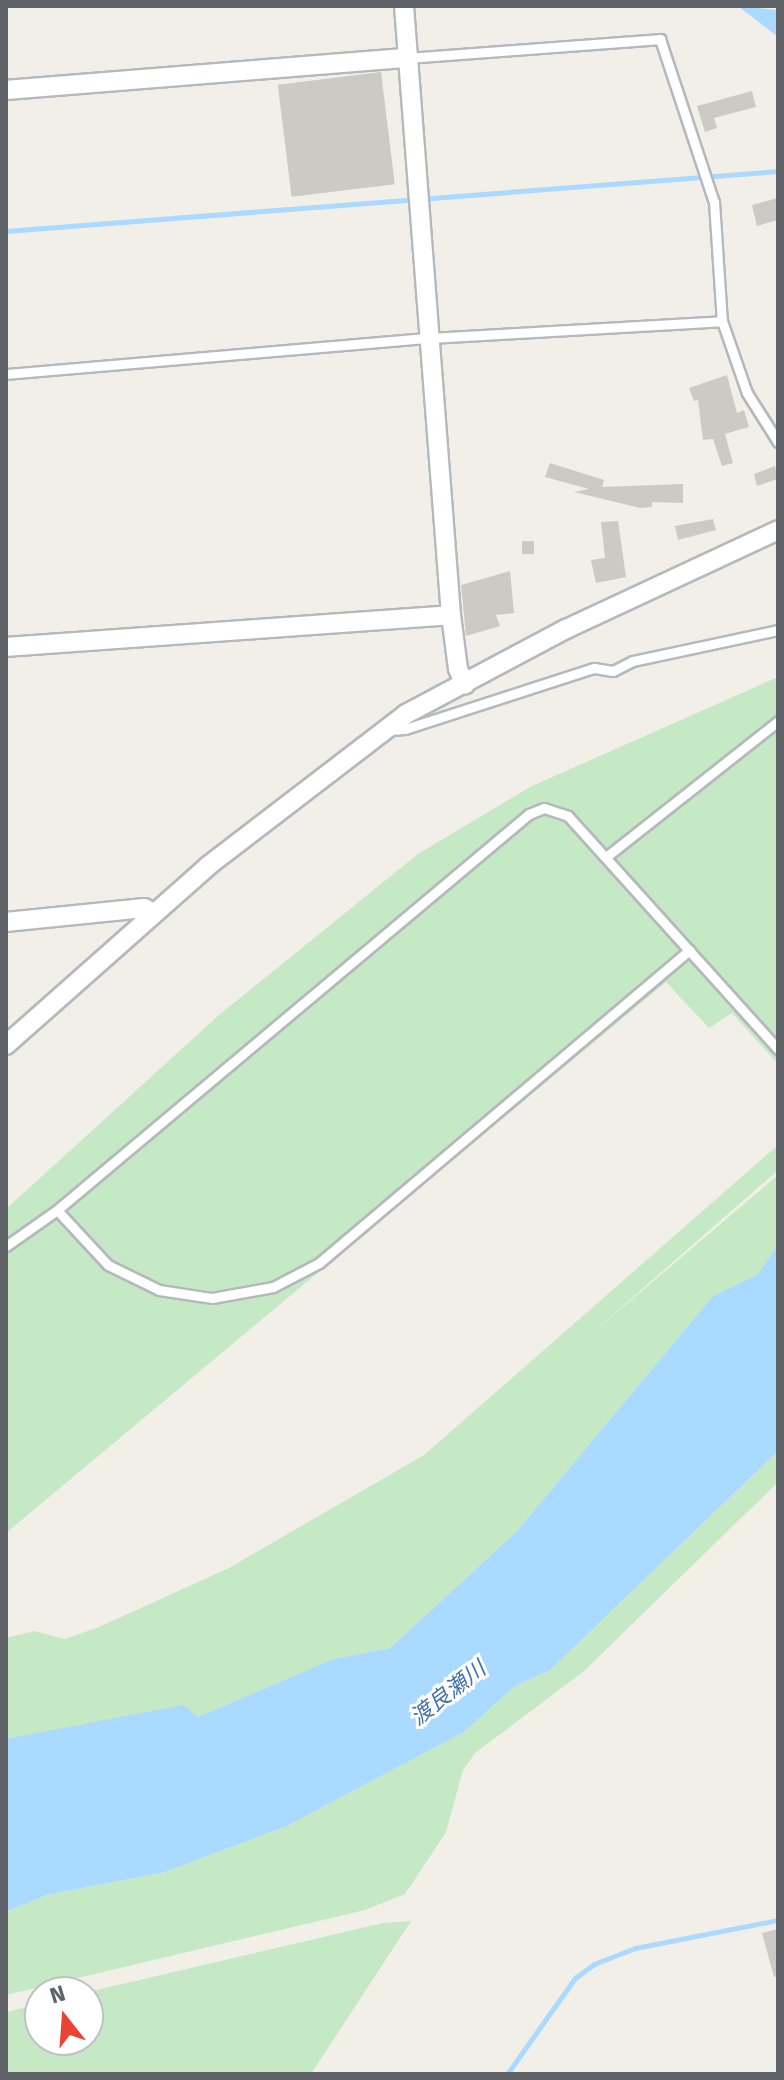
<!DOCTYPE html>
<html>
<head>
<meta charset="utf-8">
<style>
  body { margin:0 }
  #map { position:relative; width:784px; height:2080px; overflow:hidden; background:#f1efe8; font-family:"Fira Sans","Noto Sans JP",sans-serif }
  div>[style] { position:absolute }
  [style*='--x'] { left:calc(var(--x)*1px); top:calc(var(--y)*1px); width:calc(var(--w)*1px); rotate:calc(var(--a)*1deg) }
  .green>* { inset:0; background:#c5e8c5 }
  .water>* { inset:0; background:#aadaff }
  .stream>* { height:5px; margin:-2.5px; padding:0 2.5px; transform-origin:2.5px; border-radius:2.5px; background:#aadaff }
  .building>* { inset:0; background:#cccac5; transform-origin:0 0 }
  .roads { filter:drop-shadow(2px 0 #b5b8bc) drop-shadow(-2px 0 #b5b8bc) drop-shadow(0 2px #b5b8bc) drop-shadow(0 -2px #b5b8bc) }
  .lane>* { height:9px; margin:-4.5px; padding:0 4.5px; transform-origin:4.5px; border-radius:4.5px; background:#fff }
  .street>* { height:18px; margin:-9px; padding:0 9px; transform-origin:9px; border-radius:9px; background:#fff }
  span { translate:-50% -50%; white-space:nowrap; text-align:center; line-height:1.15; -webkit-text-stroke:6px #fff; paint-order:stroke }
  .water-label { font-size:22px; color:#4174aa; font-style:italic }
  .frame { position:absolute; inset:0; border:8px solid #5f6368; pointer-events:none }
  .north { position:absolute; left:24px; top:1976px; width:80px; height:80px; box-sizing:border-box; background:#fff; border:2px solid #bfc1c3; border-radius:50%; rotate:343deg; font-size:22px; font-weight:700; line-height:32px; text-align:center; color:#5f6368 }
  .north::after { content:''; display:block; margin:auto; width:28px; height:36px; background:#ea4335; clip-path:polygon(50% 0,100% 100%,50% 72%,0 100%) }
</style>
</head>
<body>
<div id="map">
  <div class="green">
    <div style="clip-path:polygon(778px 677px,778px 1064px,732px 1013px,709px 1028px,666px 982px,6px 1533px,6px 1209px,219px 1015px,418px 854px,532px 786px)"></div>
    <div style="clip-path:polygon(778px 1145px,778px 1170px,583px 1341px,778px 1175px,778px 1244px,758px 1274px,713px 1296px,517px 1531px,390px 1648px,333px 1659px,198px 1717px,6px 1739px,6px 1638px,34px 1631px,65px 1639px,99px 1627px,229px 1568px,424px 1455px)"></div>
    <div style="clip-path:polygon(778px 1451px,778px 1482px,584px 1671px,475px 1753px,463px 1770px,446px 1832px,405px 1894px,365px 1910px,6px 1995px,6px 1912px,46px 1895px,165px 1872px,287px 1826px,464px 1732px,515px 1686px,550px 1670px)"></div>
    <div style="clip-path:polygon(411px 1921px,311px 2074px,6px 2074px,6px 2012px,40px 2004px,40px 2040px,88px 2040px,88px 1992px,383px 1923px)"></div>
  </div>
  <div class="water">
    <div style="clip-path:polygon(738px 6px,778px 10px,778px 37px)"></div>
    <div style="clip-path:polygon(778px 1244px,778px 1451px,550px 1670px,515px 1686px,464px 1732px,287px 1826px,165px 1872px,46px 1895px,6px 1912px,6px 1739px,183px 1705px,198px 1717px,333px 1659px,390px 1648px,517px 1531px,713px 1296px,758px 1274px)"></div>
  </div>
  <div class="stream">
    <div style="--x:6;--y:231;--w:774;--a:-4.44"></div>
    <div style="--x:507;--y:2074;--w:118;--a:-54.7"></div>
    <div style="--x:575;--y:1978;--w:24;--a:-36"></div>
    <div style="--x:594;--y:1964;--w:44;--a:-21.3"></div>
    <div style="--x:635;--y:1948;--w:146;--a:-11.1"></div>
  </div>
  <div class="building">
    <div style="left:381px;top:72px;width:113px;height:104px;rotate:83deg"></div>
    <div style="clip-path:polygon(752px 91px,756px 107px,714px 118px,717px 128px,705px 132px,697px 106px)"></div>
    <div style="clip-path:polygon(778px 198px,778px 220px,757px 226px,752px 205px)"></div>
    <div style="clip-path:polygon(727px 375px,737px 413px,744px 410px,749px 427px,725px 434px,733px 463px,722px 466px,713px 439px,703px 440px,698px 400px,694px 401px,689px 388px)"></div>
    <div style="clip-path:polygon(550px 463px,604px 480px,602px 487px,683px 484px,683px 503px,652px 502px,652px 507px,640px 508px,574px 492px,589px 489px,545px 477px)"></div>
    <div style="clip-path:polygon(775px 466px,778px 479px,757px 486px,754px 474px)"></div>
    <div style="clip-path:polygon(713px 519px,716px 530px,678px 540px,675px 526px)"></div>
    <div style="clip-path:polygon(618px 521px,626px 577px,596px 583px,591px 560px,605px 558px,601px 522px)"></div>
    <div style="left:522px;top:541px;width:12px;height:13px"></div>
    <div style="clip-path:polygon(510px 571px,514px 613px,496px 615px,500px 626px,466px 636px,461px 585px)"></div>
    <div style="clip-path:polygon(778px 1929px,778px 1976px,774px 1977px,762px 1933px)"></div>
  </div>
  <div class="roads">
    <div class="lane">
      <div style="--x:408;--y:58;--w:253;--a:-4.3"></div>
      <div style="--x:660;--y:39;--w:172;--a:71.7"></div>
      <div style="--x:714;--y:202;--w:119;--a:86.2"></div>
      <div style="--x:722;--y:321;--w:76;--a:70.9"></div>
      <div style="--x:747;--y:393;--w:58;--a:57.7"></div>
      <div style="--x:6;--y:374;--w:426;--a:-4.9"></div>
      <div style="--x:430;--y:338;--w:292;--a:-3.3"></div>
      <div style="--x:390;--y:730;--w:15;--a:-4"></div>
      <div style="--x:405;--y:729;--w:199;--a:-17.9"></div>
      <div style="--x:594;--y:668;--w:19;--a:9"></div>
      <div style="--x:613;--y:671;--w:22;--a:-27"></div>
      <div style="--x:633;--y:661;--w:148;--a:-12.1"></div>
      <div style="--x:606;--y:857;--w:219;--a:-38.3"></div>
      <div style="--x:57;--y:1210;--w:75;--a:47.2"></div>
      <div style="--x:108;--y:1265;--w:57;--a:26.1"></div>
      <div style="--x:159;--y:1290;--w:54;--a:8.6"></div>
      <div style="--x:212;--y:1298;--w:62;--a:-10.2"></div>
      <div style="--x:273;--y:1287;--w:52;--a:-27.6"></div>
      <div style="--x:319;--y:1263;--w:485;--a:-40.2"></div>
      <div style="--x:6;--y:1246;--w:62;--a:-35.2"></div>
      <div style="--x:57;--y:1210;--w:616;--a:-40"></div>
      <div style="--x:529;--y:814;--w:16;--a:-22"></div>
      <div style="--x:544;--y:808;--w:25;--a:18"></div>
      <div style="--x:568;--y:816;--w:314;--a:48"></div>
    </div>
    <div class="street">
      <div style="--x:404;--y:6;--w:611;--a:85.59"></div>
      <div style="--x:451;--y:615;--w:54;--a:82.6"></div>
      <div style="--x:458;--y:669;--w:17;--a:65"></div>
      <div style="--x:6;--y:90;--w:403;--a:-4.6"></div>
      <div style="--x:6;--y:647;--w:446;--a:-4.1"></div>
      <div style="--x:6;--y:922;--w:139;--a:-5.8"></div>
      <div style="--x:144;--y:908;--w:11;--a:27"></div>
      <div style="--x:6;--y:1045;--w:270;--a:-41.5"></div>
      <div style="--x:208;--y:866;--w:250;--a:-37.5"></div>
      <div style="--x:406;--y:714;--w:181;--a:-28"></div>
      <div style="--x:566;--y:629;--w:234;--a:-25"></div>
    </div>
  </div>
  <div class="water-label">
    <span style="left:448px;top:1693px;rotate:-38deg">渡良瀬川</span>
  </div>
  <div class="frame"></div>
  <div class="north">N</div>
</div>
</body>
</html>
